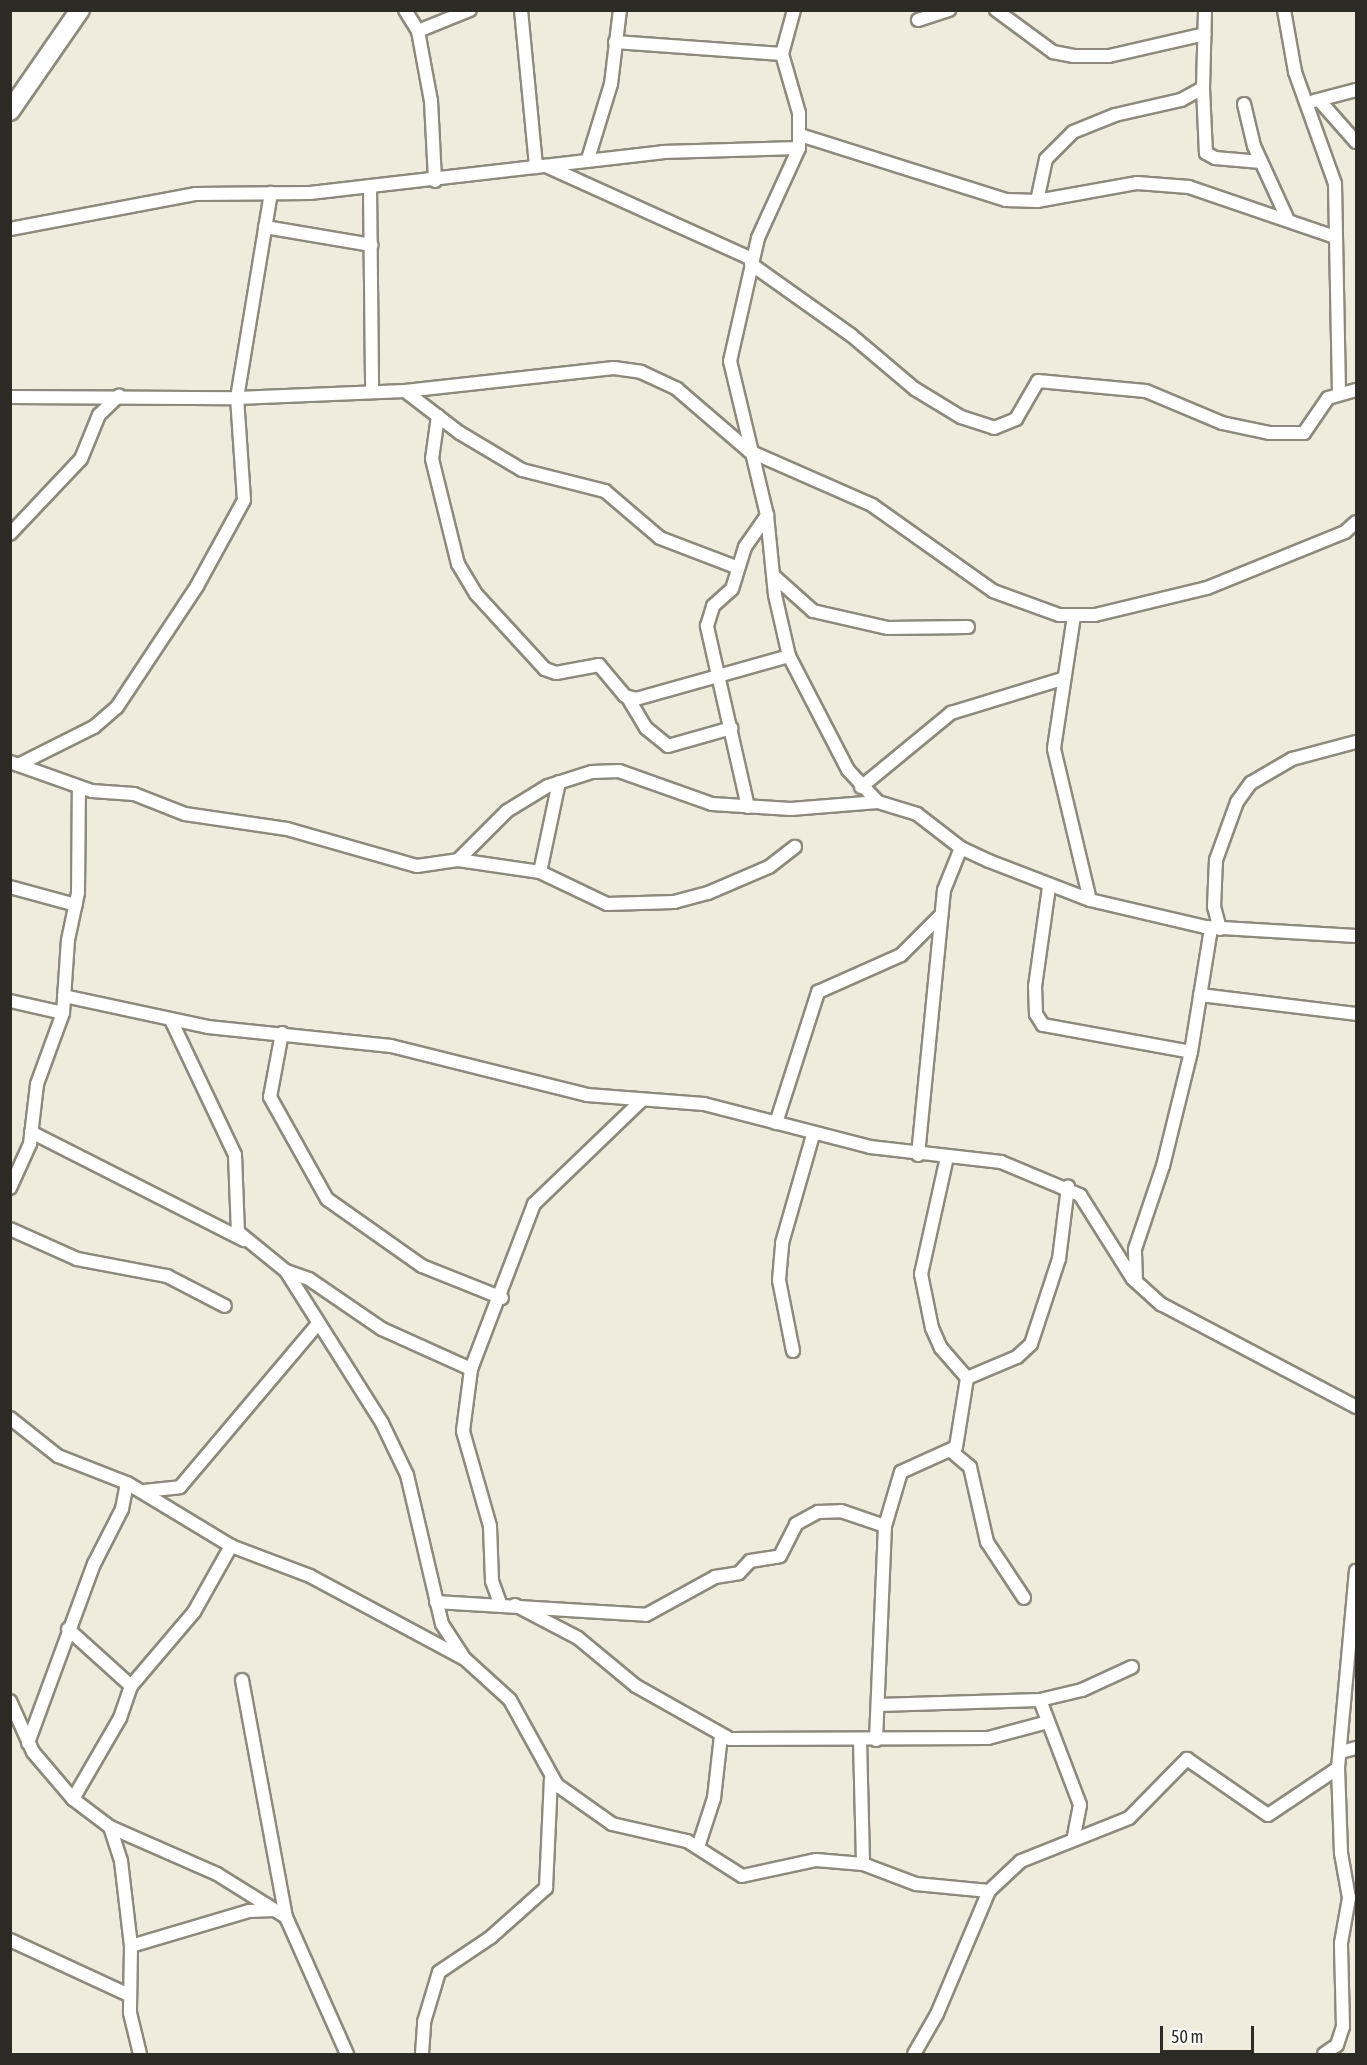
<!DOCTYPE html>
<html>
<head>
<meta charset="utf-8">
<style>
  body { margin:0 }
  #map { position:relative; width:1367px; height:2065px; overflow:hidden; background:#efebdd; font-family:"Asap Condensed",sans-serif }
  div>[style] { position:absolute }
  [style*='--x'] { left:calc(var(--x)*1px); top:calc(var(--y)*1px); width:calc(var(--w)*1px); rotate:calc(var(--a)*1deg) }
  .roads { filter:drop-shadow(2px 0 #8d8a7c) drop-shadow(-2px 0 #8d8a7c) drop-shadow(0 2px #8d8a7c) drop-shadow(0 -2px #8d8a7c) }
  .street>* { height:12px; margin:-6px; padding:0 6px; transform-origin:6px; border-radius:6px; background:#fff }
  .secondary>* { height:18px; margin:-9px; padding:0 9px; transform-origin:9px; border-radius:9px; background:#fff }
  span { translate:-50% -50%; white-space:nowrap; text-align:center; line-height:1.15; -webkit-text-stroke:6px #fff; paint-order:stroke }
  .frame { position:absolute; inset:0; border:12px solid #2d2b26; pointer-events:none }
  .scale { position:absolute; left:1160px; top:2026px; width:94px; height:27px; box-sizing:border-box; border:3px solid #2d2b26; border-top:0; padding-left:8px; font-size:18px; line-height:21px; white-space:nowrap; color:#2d2b26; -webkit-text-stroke:4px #fff; paint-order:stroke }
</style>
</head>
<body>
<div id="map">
  <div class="roads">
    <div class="street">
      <div style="--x:405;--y:10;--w:25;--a:58"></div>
      <div style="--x:418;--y:31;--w:71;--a:79.5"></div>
      <div style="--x:431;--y:101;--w:80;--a:87.1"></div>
      <div style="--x:521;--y:10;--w:158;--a:84.5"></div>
      <div style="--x:794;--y:10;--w:46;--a:105.3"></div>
      <div style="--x:782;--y:54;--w:61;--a:73.9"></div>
      <div style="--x:799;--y:113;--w:35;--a:90"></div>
      <div style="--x:799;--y:148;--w:99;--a:114.5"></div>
      <div style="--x:758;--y:238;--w:126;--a:102.8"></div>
      <div style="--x:730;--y:361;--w:158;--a:76.5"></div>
      <div style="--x:767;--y:515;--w:80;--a:84.3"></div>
      <div style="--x:775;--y:595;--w:63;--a:77.1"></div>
      <div style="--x:789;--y:656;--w:128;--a:62.6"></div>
      <div style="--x:848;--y:770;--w:44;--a:46.8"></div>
      <div style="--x:996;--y:10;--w:71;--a:36.4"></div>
      <div style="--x:1053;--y:52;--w:21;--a:11"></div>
      <div style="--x:1074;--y:56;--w:35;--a:0"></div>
      <div style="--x:1109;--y:56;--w:98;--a:-12.9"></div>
      <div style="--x:1284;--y:10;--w:63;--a:79.9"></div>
      <div style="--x:1295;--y:72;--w:119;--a:70.3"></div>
      <div style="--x:1335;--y:184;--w:209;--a:88.9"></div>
      <div style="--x:918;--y:20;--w:33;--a:-18"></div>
      <div style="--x:418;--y:31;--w:56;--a:-22"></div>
      <div style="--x:615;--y:42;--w:167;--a:4.1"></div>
      <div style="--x:1203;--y:88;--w:65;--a:87.4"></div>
      <div style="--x:1206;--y:153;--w:10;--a:29"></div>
      <div style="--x:1215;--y:158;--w:46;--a:5"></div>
      <div style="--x:1319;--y:100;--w:56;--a:48.6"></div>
      <div style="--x:1314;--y:101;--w:43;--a:-14.7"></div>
      <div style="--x:1244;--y:104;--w:43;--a:76.6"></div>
      <div style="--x:1254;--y:146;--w:79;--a:65.4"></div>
      <div style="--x:800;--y:135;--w:216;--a:17.5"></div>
      <div style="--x:1006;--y:200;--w:31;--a:2"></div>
      <div style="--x:1037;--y:201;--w:102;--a:-10.2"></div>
      <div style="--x:1137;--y:183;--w:52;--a:4.4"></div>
      <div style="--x:1189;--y:187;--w:154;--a:18.9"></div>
      <div style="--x:588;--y:159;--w:78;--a:-73"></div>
      <div style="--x:611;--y:84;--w:75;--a:-83.1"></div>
      <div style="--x:546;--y:166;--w:226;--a:24.3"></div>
      <div style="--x:370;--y:187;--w:204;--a:89.4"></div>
      <div style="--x:1037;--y:201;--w:43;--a:-77.9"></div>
      <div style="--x:1046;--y:159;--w:38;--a:-45"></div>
      <div style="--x:1073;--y:132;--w:45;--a:-22"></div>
      <div style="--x:1115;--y:115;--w:68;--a:-12.8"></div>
      <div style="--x:1181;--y:100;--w:25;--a:-29"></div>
      <div style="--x:1203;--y:88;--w:78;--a:-88.5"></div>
      <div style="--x:265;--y:227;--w:108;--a:9.6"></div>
      <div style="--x:10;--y:229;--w:188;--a:-10.7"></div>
      <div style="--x:195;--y:194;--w:115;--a:-0.5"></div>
      <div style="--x:310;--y:193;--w:355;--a:-6.6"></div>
      <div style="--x:663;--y:152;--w:136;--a:-1.7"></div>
      <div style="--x:751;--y:264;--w:123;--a:35.4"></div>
      <div style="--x:851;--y:335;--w:84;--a:40.2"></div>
      <div style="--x:915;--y:389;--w:54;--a:31.3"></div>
      <div style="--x:961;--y:417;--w:35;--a:18"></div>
      <div style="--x:994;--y:428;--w:24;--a:-22"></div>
      <div style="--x:1016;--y:419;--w:44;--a:-59.9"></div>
      <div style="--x:1038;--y:381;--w:108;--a:5.3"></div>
      <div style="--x:1146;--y:391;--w:82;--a:22.8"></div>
      <div style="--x:1222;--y:423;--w:48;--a:12"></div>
      <div style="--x:1269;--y:433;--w:35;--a:0"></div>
      <div style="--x:1304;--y:433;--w:42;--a:-55.6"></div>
      <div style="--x:1328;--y:398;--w:29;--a:-16"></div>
      <div style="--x:405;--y:391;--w:69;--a:37.4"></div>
      <div style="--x:460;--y:433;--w:72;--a:30.8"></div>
      <div style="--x:522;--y:470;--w:86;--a:14.2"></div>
      <div style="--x:605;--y:491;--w:72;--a:40.5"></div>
      <div style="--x:660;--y:538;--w:81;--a:20.9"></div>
      <div style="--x:10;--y:397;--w:227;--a:0.3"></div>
      <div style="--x:237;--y:398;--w:168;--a:-2.4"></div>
      <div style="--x:405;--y:391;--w:210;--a:-6.3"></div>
      <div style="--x:614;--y:368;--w:27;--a:8"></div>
      <div style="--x:641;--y:372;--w:40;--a:25"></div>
      <div style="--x:677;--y:389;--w:95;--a:40.7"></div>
      <div style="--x:749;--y:451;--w:134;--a:23.7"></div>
      <div style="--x:872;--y:505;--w:148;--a:35.4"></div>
      <div style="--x:993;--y:591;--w:70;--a:20"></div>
      <div style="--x:1059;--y:615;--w:36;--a:0"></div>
      <div style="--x:1095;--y:615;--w:115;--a:-13.6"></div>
      <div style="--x:1207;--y:588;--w:149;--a:-22.1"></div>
      <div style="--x:1345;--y:532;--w:15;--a:-42"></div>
      <div style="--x:438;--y:416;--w:43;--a:97.9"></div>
      <div style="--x:432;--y:459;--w:108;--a:76.1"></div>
      <div style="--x:458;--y:564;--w:35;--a:59"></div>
      <div style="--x:476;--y:594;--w:102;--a:47.4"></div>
      <div style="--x:545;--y:669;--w:12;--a:20"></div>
      <div style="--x:556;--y:673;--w:44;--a:-10.5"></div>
      <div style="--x:599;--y:665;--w:40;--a:50"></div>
      <div style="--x:625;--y:696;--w:11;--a:15"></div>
      <div style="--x:636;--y:699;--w:159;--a:-15.7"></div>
      <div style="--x:10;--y:534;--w:103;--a:-46.6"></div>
      <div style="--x:81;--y:459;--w:48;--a:-67.8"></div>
      <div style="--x:99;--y:415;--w:28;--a:-44"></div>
      <div style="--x:775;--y:577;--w:51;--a:41.8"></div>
      <div style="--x:813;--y:611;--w:77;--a:12.8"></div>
      <div style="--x:888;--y:628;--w:80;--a:-0.7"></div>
      <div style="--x:1074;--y:616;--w:134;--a:98.6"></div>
      <div style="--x:1054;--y:749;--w:155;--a:76.6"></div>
      <div style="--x:628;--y:698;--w:35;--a:59"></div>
      <div style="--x:646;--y:728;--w:28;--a:39"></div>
      <div style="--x:668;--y:746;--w:66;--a:-15.9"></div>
      <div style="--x:10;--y:762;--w:87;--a:19.5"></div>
      <div style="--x:92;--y:791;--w:42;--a:4.1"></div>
      <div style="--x:134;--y:794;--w:55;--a:21.4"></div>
      <div style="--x:185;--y:814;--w:103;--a:8.4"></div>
      <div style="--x:287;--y:829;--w:135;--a:15.9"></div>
      <div style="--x:417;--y:866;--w:41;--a:-8.3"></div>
      <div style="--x:458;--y:860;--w:69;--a:-45"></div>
      <div style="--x:507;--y:811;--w:48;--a:-31.4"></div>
      <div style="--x:548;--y:786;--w:46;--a:-17.7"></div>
      <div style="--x:592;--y:772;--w:27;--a:-2"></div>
      <div style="--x:619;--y:771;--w:99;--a:19.5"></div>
      <div style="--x:712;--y:804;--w:79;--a:3.6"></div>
      <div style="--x:791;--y:809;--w:87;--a:-4.6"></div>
      <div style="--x:878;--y:802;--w:41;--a:17.1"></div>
      <div style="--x:917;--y:814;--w:56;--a:37.7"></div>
      <div style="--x:961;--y:848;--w:31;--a:25"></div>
      <div style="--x:989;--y:861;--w:108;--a:21.1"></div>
      <div style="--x:1090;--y:900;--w:118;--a:13.2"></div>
      <div style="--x:1205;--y:927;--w:151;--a:3.4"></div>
      <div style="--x:18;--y:765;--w:85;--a:-26.6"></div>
      <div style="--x:94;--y:727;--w:30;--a:-41"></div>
      <div style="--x:117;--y:707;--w:145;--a:-56.5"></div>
      <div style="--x:197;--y:586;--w:98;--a:-61.3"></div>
      <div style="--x:244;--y:500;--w:102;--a:-93.9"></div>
      <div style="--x:237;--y:398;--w:208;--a:-80.6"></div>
      <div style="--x:559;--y:782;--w:92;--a:101.9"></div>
      <div style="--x:540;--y:872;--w:74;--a:25.5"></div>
      <div style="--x:607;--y:904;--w:67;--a:-1.7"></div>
      <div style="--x:674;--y:902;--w:35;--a:-15"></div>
      <div style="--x:708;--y:893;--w:66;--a:-23.1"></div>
      <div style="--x:769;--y:867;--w:33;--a:-38"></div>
      <div style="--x:861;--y:787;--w:117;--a:-39.4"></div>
      <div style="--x:951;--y:713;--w:116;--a:-17"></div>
      <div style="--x:748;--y:807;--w:186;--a:-102.8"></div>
      <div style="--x:707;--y:626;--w:21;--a:-73"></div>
      <div style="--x:713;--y:606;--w:25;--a:-42"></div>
      <div style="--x:732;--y:589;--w:44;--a:-72.8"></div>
      <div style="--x:745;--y:547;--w:39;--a:-55"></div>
      <div style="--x:458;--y:860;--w:83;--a:8.3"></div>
      <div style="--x:10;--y:887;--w:68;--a:15.3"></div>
      <div style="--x:1049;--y:887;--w:100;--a:98"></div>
      <div style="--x:1035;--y:986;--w:28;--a:88"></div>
      <div style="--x:1036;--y:1014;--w:13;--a:58"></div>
      <div style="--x:1043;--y:1025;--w:150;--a:10.3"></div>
      <div style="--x:1220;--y:929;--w:23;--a:-105"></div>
      <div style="--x:1214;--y:907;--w:47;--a:-87.6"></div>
      <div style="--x:1216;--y:860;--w:62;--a:-70.1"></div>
      <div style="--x:1237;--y:802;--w:24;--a:-54"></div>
      <div style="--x:1251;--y:783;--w:48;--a:-30.3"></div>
      <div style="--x:1292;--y:759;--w:66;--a:-14.9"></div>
      <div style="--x:1200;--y:995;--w:157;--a:6.9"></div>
      <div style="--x:64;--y:996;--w:147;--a:12.1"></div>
      <div style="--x:208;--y:1027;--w:184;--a:5.9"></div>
      <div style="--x:391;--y:1046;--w:202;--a:14"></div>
      <div style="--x:587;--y:1095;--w:117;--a:4.4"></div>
      <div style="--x:704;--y:1104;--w:171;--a:14.5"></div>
      <div style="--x:870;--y:1147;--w:132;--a:6.5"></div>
      <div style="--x:1001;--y:1162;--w:86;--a:22.7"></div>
      <div style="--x:1080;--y:1195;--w:99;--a:57.8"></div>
      <div style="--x:1133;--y:1279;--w:38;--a:42"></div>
      <div style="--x:1161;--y:1304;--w:221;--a:27.8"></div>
      <div style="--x:10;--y:1001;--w:54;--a:12.8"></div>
      <div style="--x:171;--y:1020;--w:149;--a:64.6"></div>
      <div style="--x:235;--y:1155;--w:77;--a:87.8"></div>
      <div style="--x:238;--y:1232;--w:62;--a:39.1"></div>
      <div style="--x:286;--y:1271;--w:180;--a:57.7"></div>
      <div style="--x:382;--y:1423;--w:58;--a:64.3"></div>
      <div style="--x:407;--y:1475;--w:153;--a:76.8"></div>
      <div style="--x:442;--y:1624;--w:38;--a:57"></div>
      <div style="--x:282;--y:1033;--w:65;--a:100.6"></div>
      <div style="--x:270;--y:1097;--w:117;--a:60.8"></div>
      <div style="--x:327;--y:1199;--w:116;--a:35.2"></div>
      <div style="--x:422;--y:1266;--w:86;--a:21.8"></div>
      <div style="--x:776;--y:1123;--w:138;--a:-72.2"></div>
      <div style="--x:818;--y:992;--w:91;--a:-24"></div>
      <div style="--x:901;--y:955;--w:57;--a:-45"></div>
      <div style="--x:31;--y:1132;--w:239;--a:26.9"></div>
      <div style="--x:918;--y:1155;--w:266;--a:-84.4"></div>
      <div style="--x:944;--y:890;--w:45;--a:-68"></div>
      <div style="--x:947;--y:1157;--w:120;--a:102.5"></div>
      <div style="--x:921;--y:1274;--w:55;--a:78.5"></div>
      <div style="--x:932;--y:1328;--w:22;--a:66"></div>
      <div style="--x:941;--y:1348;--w:40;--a:49"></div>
      <div style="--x:10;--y:1188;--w:48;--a:-65.6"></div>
      <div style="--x:30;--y:1144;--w:60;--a:-83.3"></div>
      <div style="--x:37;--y:1084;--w:76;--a:-69.9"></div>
      <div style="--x:63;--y:1013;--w:73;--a:-86.1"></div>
      <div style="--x:68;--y:940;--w:48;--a:-78"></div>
      <div style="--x:78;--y:893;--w:106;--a:-89.5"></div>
      <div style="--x:10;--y:1229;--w:73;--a:24.1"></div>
      <div style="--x:77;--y:1259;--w:92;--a:10.7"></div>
      <div style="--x:167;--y:1276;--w:65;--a:27.3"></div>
      <div style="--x:286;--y:1271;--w:24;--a:19"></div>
      <div style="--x:309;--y:1279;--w:88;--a:34.4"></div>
      <div style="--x:382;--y:1329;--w:98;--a:24.2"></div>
      <div style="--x:1136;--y:1281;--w:32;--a:-92"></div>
      <div style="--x:1135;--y:1249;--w:88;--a:-71.4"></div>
      <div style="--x:1163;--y:1166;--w:117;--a:-76.2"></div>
      <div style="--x:1191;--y:1052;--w:126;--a:-80.8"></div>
      <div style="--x:793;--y:1351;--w:72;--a:-101.2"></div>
      <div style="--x:779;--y:1280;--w:37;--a:-85"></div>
      <div style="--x:782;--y:1243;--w:112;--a:-74"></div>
      <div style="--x:10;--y:1418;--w:61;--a:38.4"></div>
      <div style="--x:58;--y:1456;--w:74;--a:21.4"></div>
      <div style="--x:127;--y:1483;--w:122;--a:31.2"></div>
      <div style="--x:231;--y:1546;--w:85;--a:20.8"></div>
      <div style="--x:310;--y:1576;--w:176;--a:28.2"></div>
      <div style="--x:465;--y:1659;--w:61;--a:42.3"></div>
      <div style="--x:510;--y:1700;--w:97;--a:61.1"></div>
      <div style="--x:557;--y:1785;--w:67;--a:35.3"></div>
      <div style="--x:612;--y:1824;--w:77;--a:12.8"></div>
      <div style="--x:687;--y:1841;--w:65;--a:32.5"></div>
      <div style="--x:742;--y:1876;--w:76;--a:-12.2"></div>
      <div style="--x:816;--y:1860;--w:47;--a:4.9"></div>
      <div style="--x:863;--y:1864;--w:57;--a:20.7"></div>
      <div style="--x:916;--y:1884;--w:73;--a:5.5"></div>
      <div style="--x:951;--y:1451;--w:25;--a:40"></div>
      <div style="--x:970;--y:1467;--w:77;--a:77.2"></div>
      <div style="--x:987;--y:1542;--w:67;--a:56.5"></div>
      <div style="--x:144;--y:1491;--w:36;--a:-6"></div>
      <div style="--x:180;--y:1487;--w:211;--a:-49.8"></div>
      <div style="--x:436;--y:1602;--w:210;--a:3.5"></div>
      <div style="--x:646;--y:1615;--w:79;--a:-28.8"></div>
      <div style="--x:715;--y:1577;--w:24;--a:-9"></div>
      <div style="--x:739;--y:1573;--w:16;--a:-47"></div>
      <div style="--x:750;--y:1561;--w:30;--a:-9"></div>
      <div style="--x:780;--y:1556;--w:36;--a:-63"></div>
      <div style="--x:796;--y:1524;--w:25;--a:-29"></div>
      <div style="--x:818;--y:1512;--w:23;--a:-2"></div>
      <div style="--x:841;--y:1511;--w:46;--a:18.8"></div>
      <div style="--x:500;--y:1603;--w:23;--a:-110"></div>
      <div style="--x:492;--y:1581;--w:55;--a:-92.1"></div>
      <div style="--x:490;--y:1526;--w:99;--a:-105.9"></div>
      <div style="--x:463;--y:1431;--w:63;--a:-82.6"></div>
      <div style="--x:471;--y:1369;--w:177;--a:-69.1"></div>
      <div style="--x:534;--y:1204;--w:149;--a:-43.9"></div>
      <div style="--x:515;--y:1605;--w:71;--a:27.6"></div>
      <div style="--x:578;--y:1638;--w:75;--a:39.6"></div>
      <div style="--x:636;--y:1686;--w:108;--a:29.4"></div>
      <div style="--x:730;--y:1739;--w:258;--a:-0.2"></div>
      <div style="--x:988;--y:1738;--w:62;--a:-14.9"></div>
      <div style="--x:68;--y:1629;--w:85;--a:42.1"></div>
      <div style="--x:242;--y:1680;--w:241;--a:79.5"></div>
      <div style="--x:1040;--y:1700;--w:112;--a:69.1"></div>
      <div style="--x:1080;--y:1805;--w:32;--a:101"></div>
      <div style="--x:10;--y:1701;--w:56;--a:65.7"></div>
      <div style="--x:33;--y:1752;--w:62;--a:49.6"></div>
      <div style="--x:73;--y:1799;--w:46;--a:37.1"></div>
      <div style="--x:110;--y:1827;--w:117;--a:23.7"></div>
      <div style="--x:217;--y:1874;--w:81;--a:31.9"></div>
      <div style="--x:286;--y:1917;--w:150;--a:66"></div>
      <div style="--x:878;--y:1705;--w:162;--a:-1.8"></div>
      <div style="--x:1040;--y:1700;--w:43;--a:-13.4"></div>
      <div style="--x:1082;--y:1690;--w:55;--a:-24.7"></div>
      <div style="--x:860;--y:1740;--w:124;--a:88.6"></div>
      <div style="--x:876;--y:1740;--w:214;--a:-87.6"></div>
      <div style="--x:885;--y:1526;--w:56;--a:-73.5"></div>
      <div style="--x:901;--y:1472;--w:60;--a:-24.4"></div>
      <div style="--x:956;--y:1447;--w:70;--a:-80.9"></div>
      <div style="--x:967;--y:1378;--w:54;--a:-22.8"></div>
      <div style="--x:1017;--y:1357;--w:19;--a:-43"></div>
      <div style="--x:1031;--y:1344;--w:89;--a:-71.8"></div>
      <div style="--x:1059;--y:1259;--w:73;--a:-82.9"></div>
      <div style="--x:28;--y:1743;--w:191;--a:-69.8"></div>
      <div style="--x:94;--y:1564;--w:62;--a:-63"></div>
      <div style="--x:122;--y:1509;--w:26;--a:-79"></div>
      <div style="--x:1341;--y:1752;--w:16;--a:-15"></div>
      <div style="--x:73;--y:1799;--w:94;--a:-59.9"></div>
      <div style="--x:120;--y:1718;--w:34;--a:-71"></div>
      <div style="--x:131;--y:1686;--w:97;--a:-49.6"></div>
      <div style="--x:194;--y:1612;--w:76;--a:-60.7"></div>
      <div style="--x:110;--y:1827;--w:36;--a:72"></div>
      <div style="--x:121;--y:1861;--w:86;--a:83.3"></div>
      <div style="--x:131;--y:1946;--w:67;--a:90.9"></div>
      <div style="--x:130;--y:2013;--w:42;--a:76.3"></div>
      <div style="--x:698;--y:1847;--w:52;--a:-71.9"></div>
      <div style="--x:714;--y:1798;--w:62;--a:-83.6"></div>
      <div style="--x:10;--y:1940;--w:131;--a:24.8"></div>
      <div style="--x:131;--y:1946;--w:123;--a:-16.5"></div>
      <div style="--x:249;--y:1911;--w:25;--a:-2"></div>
      <div style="--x:422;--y:2054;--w:32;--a:-86"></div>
      <div style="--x:424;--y:2022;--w:52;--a:-73.3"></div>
      <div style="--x:439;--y:1972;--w:63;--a:-33.9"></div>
      <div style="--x:491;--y:1937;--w:74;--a:-41.7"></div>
      <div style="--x:546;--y:1888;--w:109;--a:-87.4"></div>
      <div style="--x:914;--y:2054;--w:46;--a:-60.1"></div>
      <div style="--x:937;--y:2014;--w:134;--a:-67.1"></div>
      <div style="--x:989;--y:1891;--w:44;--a:-43.2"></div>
      <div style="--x:1021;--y:1861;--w:116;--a:-21.7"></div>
      <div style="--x:1129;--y:1818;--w:83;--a:-45.5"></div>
      <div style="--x:1187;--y:1759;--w:98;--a:34.7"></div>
      <div style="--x:1268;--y:1815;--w:84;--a:-33.9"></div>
      <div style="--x:1324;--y:2054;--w:16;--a:-35"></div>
      <div style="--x:1337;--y:2045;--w:19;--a:-72"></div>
      <div style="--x:1343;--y:2027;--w:84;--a:-91.4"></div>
      <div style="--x:1341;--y:1943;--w:46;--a:-79.9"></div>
      <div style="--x:1349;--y:1898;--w:46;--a:-100.1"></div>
      <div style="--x:1341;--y:1853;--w:85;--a:-92"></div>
      <div style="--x:1338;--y:1768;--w:198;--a:-84.8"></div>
    </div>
    <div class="secondary">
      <div style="--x:10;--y:111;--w:123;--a:-55.3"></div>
    </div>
  </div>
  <div class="frame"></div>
  <div class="scale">50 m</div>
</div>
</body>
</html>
